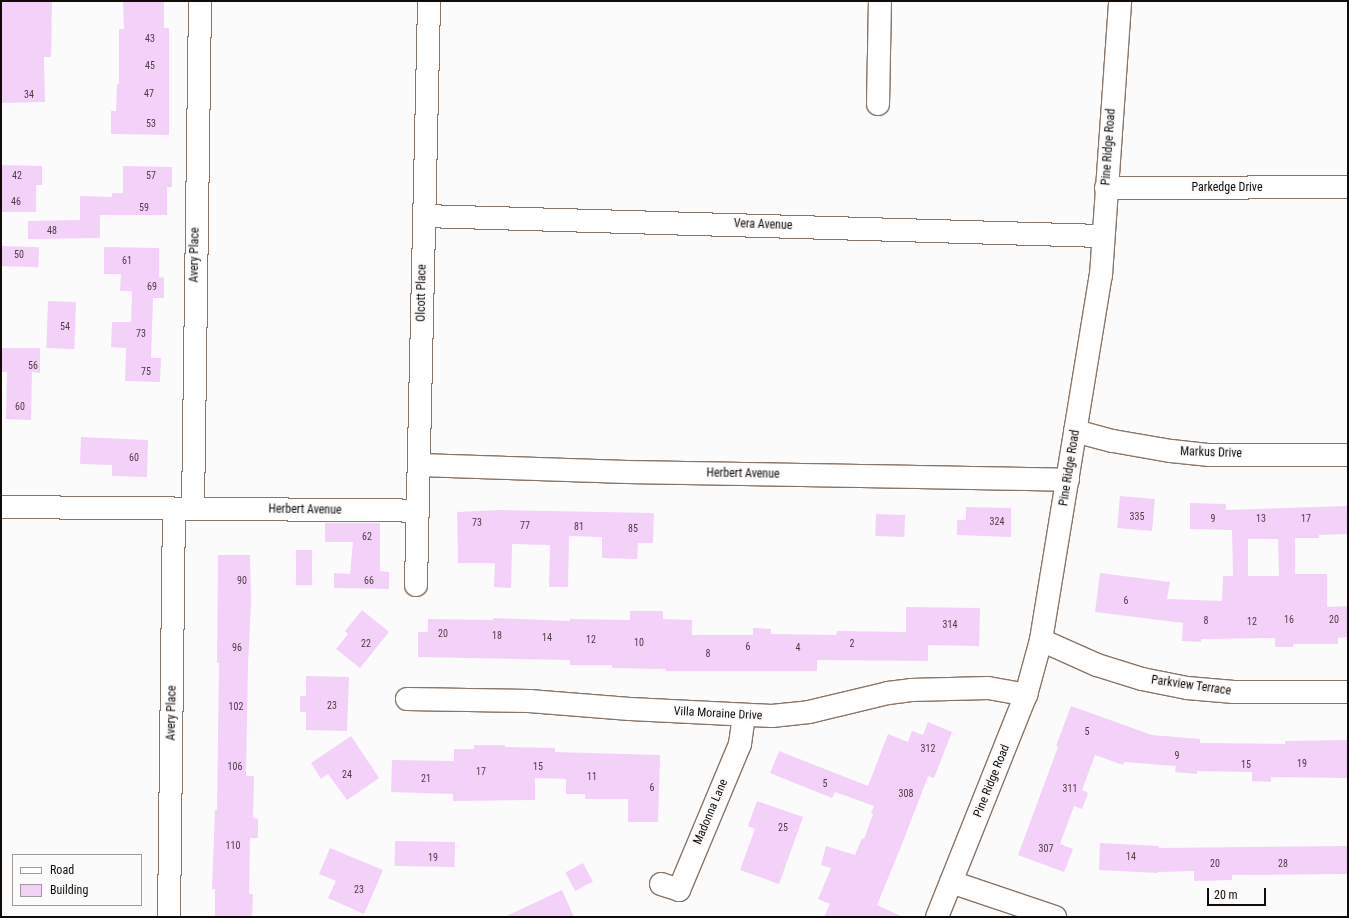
<!DOCTYPE html>
<html>
<head>
<meta charset="utf-8">
<style>
  body { margin:0 }
  #map { position:relative; width:1349px; height:918px; overflow:hidden; background:#fbfbfb; font-family:"Roboto Condensed",sans-serif }
  div>[style] { position:absolute }
  [style*='--x'] { left:calc(var(--x)*1px); top:calc(var(--y)*1px); width:calc(var(--w)*1px); rotate:calc(var(--a)*1deg) }
  .building>* { inset:0; background:#f3d1f9; transform-origin:0 0 }
  .roads { filter:drop-shadow(1px 0 #897565) drop-shadow(-1px 0 #897565) drop-shadow(0 1px #897565) drop-shadow(0 -1px #897565) }
  .minor>* { height:22px; margin:-11px; padding:0 11px; transform-origin:11px; border-radius:11px; background:#fff }
  span { translate:-50% -50%; white-space:nowrap; text-align:center; line-height:1.15; -webkit-text-stroke:4px #fbfbfb; paint-order:stroke }
  .number-label { font-size:10px; color:#4a3c43 }
  .number-label span { -webkit-text-stroke-width:0 }
  .street-label { font-size:12px; color:#120b06 }
  .frame { position:absolute; inset:0; border:2px solid #120b06; pointer-events:none }
  .legend { position:absolute; left:12px; top:854px; width:130px; height:52px; box-sizing:border-box; background:#fbfbfb; border:1px solid #9e9b99; margin:0; padding:5px 7px; list-style:none; font-size:12px; color:#120b06 }
  .legend li { display:flex; align-items:center; gap:8px; height:20px }
  .legend b { width:20px; border:1px solid #9e9b99 }
  .scale { position:absolute; left:1207px; top:888px; width:59px; height:18px; box-sizing:border-box; border:2px solid #120b06; border-top:0; padding-left:5px; font-size:12px; line-height:14px; white-space:nowrap; color:#120b06; -webkit-text-stroke:3px #fbfbfb; paint-order:stroke }
</style>
</head>
<body>
<div id="map">
  <div class="building">
    <div style="clip-path:polygon(2px 1px,52px 1px,51px 57px,44px 57px,45px 102px,1px 103px)"></div>
    <div style="clip-path:polygon(123px 1px,164px 1px,164px 28px,169px 28px,169px 135px,111px 134px,111px 111px,116px 111px,117px 84px,119px 84px,119px 29px,124px 29px)"></div>
    <div style="clip-path:polygon(1px 165px,42px 166px,42px 185px,36px 185px,36px 212px,1px 212px)"></div>
    <div style="clip-path:polygon(123px 166px,172px 167px,172px 187px,167px 187px,167px 215px,100px 215px,100px 238px,28px 239px,28px 221px,80px 220px,80px 196px,112px 197px,112px 193px,123px 193px)"></div>
    <div style="left:1px;top:246px;width:38px;height:20px;rotate:2deg"></div>
    <div style="clip-path:polygon(104px 247px,159px 248px,159px 277px,164px 278px,164px 298px,153px 298px,151px 358px,161px 358px,160px 382px,125px 381px,126px 348px,111px 347px,112px 322px,131px 322px,132px 291px,120px 291px,121px 274px,104px 274px)"></div>
    <div style="left:48px;top:301px;width:28px;height:47px;rotate:2deg"></div>
    <div style="clip-path:polygon(1px 348px,40px 348px,40px 373px,32px 372px,31px 420px,6px 419px,7px 372px,1px 372px)"></div>
    <div style="clip-path:polygon(81px 437px,148px 440px,147px 477px,112px 476px,112px 465px,80px 464px)"></div>
    <div style="left:1120px;top:496px;width:35px;height:32px;rotate:5deg"></div>
    <div style="clip-path:polygon(evenodd,1190px 503px,1226px 504px,1226px 510px,1348px 506px,1348px 534px,1319px 535px,1319px 538px,1295px 538px,1295px 574px,1327px 574px,1327px 607px,1348px 606px,1348px 637px,1338px 638px,1338px 644px,1293px 644px,1293px 647px,1275px 647px,1275px 638px,1201px 639px,1201px 642px,1182px 641px,1183px 623px,1095px 612px,1100px 573px,1170px 582px,1167px 599px,1222px 601px,1223px 576px,1233px 576px,1232px 530px,1190px 529px,1190px 503px,1248px 539px,1278px 539px,1279px 576px,1248px 576px,1248px 539px)"></div>
    <div style="clip-path:polygon(966px 507px,1011px 508px,1011px 537px,957px 535px,957px 520px,966px 520px)"></div>
    <div style="clip-path:polygon(501px 510px,654px 513px,653px 543px,638px 543px,637px 559px,602px 558px,602px 537px,569px 536px,568px 587px,549px 587px,550px 545px,512px 544px,511px 588px,494px 587px,495px 563px,458px 563px,457px 512px)"></div>
    <div style="left:876px;top:514px;width:29px;height:22px;rotate:2deg"></div>
    <div style="clip-path:polygon(325px 523px,380px 523px,380px 571px,389px 572px,389px 589px,334px 588px,334px 573px,350px 574px,353px 542px,325px 542px)"></div>
    <div style="left:296px;top:550px;width:16px;height:35px"></div>
    <div style="clip-path:polygon(218px 555px,250px 555px,251px 602px,248px 664px,246px 776px,254px 776px,253px 818px,258px 819px,258px 838px,250px 838px,249px 894px,253px 894px,252px 917px,215px 917px,215px 889px,212px 889px,215px 810px,217px 810px,219px 663px,217px 663px)"></div>
    <div style="clip-path:polygon(906px 607px,980px 608px,979px 646px,928px 645px,928px 661px,817px 660px,817px 671px,666px 671px,666px 669px,612px 668px,612px 665px,570px 665px,570px 660px,418px 657px,418px 632px,428px 632px,428px 619px,493px 620px,493px 618px,570px 621px,570px 619px,630px 620px,630px 611px,663px 611px,663px 619px,692px 620px,692px 635px,753px 635px,753px 628px,771px 629px,771px 634px,836px 635px,837px 631px,906px 632px)"></div>
    <div style="clip-path:polygon(362px 610px,389px 632px,360px 668px,336px 649px,348px 634px,345px 631px)"></div>
    <div style="clip-path:polygon(306px 676px,349px 677px,347px 731px,306px 730px,306px 712px,300px 712px,300px 696px,306px 696px)"></div>
    <div style="clip-path:polygon(1071px 706px,1152px 735px,1200px 739px,1200px 743px,1285px 744px,1285px 741px,1348px 740px,1348px 778px,1271px 777px,1271px 782px,1252px 781px,1252px 772px,1197px 771px,1197px 774px,1175px 772px,1176px 766px,1124px 762px,1123px 765px,1095px 755px,1082px 790px,1088px 793px,1082px 809px,1074px 806px,1060px 844px,1073px 849px,1064px 872px,1018px 855px,1058px 747px,1056px 746px)"></div>
    <div style="clip-path:polygon(928px 722px,952px 732px,934px 778px,928px 776px,902px 844px,877px 905px,903px 917px,824px 917px,830px 904px,818px 899px,831px 868px,821px 865px,826px 846px,855px 855px,862px 838px,864px 839px,873px 814px,871px 813px,874px 806px,835px 792px,832px 798px,770px 773px,779px 751px,868px 786px,888px 734px,908px 742px,912px 731px,923px 735px)"></div>
    <div style="clip-path:polygon(351px 736px,379px 778px,347px 800px,328px 774px,321px 779px,311px 763px)"></div>
    <div style="clip-path:polygon(474px 745px,505px 745px,505px 747px,555px 748px,555px 752px,660px 755px,658px 822px,628px 822px,628px 799px,585px 799px,585px 794px,566px 794px,566px 779px,535px 778px,535px 800px,453px 801px,453px 794px,391px 792px,392px 760px,454px 761px,454px 749px,474px 749px)"></div>
    <div style="clip-path:polygon(757px 801px,803px 817px,779px 884px,740px 870px,755px 829px,748px 826px)"></div>
    <div style="left:395px;top:841px;width:60px;height:25px;rotate:1deg"></div>
    <div style="clip-path:polygon(1100px 843px,1159px 846px,1159px 848px,1348px 846px,1348px 874px,1232px 875px,1232px 880px,1194px 881px,1194px 871px,1158px 872px,1158px 873px,1099px 870px)"></div>
    <div style="clip-path:polygon(330px 848px,383px 870px,364px 914px,328px 898px,336px 881px,319px 874px)"></div>
    <div style="left:583px;top:863px;width:21px;height:20px;rotate:62deg"></div>
    <div style="clip-path:polygon(562px 890px,574px 917px,504px 917px)"></div>
  </div>
  <div class="roads">
    <div class="minor">
      <div style="--x:878;--y:104;--w:103;--a:-88.9"></div>
      <div style="--x:1106;--y:188;--w:242;--a:-0.2"></div>
      <div style="--x:424;--y:216;--w:679;--a:1.69"></div>
      <div style="--x:1075;--y:431;--w:39;--a:15"></div>
      <div style="--x:1113;--y:441;--w:59;--a:9.8"></div>
      <div style="--x:1171;--y:451;--w:39;--a:6"></div>
      <div style="--x:1210;--y:455;--w:138;--a:0"></div>
      <div style="--x:419;--y:465;--w:208;--a:1.9"></div>
      <div style="--x:627;--y:472;--w:441;--a:1"></div>
      <div style="--x:1;--y:507;--w:417;--a:0.5"></div>
      <div style="--x:193;--y:509;--w:508;--a:-89.21"></div>
      <div style="--x:416;--y:585;--w:584;--a:-88.72"></div>
      <div style="--x:1041;--y:640;--w:61;--a:24.1"></div>
      <div style="--x:1097;--y:665;--w:47;--a:17.3"></div>
      <div style="--x:1142;--y:679;--w:46;--a:11.3"></div>
      <div style="--x:1187;--y:688;--w:47;--a:4.9"></div>
      <div style="--x:1234;--y:692;--w:114;--a:0"></div>
      <div style="--x:407;--y:699;--w:122;--a:0.9"></div>
      <div style="--x:529;--y:701;--w:101;--a:4.5"></div>
      <div style="--x:630;--y:709;--w:142;--a:2.8"></div>
      <div style="--x:772;--y:716;--w:37;--a:-6"></div>
      <div style="--x:809;--y:712;--w:81;--a:-13.5"></div>
      <div style="--x:888;--y:693;--w:23;--a:-7"></div>
      <div style="--x:911;--y:690;--w:77;--a:-1.5"></div>
      <div style="--x:988;--y:688;--w:39;--a:10"></div>
      <div style="--x:951;--y:882;--w:110;--a:18.6"></div>
      <div style="--x:661;--y:884;--w:19;--a:18"></div>
      <div style="--x:679;--y:890;--w:158;--a:-67.3"></div>
      <div style="--x:740;--y:744;--w:28;--a:-82"></div>
      <div style="--x:169;--y:917;--w:408;--a:-89.3"></div>
      <div style="--x:937;--y:917;--w:239;--a:-68.2"></div>
      <div style="--x:1026;--y:695;--w:57;--a:-74.7"></div>
      <div style="--x:1041;--y:640;--w:370;--a:-80.7"></div>
      <div style="--x:1101;--y:275;--w:275;--a:-86"></div>
    </div>
  </div>
  <div class="number-label">
    <span style="left:150px;top:39px">43</span>
    <span style="left:150px;top:66px">45</span>
    <span style="left:149px;top:94px">47</span>
    <span style="left:29px;top:95px">34</span>
    <span style="left:151px;top:124px">53</span>
    <span style="left:17px;top:176px">42</span>
    <span style="left:151px;top:176px">57</span>
    <span style="left:16px;top:202px">46</span>
    <span style="left:144px;top:208px">59</span>
    <span style="left:52px;top:231px">48</span>
    <span style="left:19px;top:255px">50</span>
    <span style="left:127px;top:261px">61</span>
    <span style="left:152px;top:287px">69</span>
    <span style="left:65px;top:327px">54</span>
    <span style="left:141px;top:334px">73</span>
    <span style="left:33px;top:366px">56</span>
    <span style="left:146px;top:372px">75</span>
    <span style="left:20px;top:407px">60</span>
    <span style="left:134px;top:458px">60</span>
    <span style="left:1137px;top:517px">335</span>
    <span style="left:1213px;top:519px">9</span>
    <span style="left:1261px;top:519px">13</span>
    <span style="left:1306px;top:519px">17</span>
    <span style="left:997px;top:522px">324</span>
    <span style="left:477px;top:523px">73</span>
    <span style="left:525px;top:526px">77</span>
    <span style="left:579px;top:527px">81</span>
    <span style="left:633px;top:529px">85</span>
    <span style="left:367px;top:537px">62</span>
    <span style="left:242px;top:581px">90</span>
    <span style="left:369px;top:581px">66</span>
    <span style="left:1126px;top:601px">6</span>
    <span style="left:1289px;top:620px">16</span>
    <span style="left:1334px;top:620px">20</span>
    <span style="left:1206px;top:621px">8</span>
    <span style="left:1252px;top:622px">12</span>
    <span style="left:950px;top:625px">314</span>
    <span style="left:443px;top:634px">20</span>
    <span style="left:497px;top:636px">18</span>
    <span style="left:547px;top:638px">14</span>
    <span style="left:591px;top:640px">12</span>
    <span style="left:639px;top:643px">10</span>
    <span style="left:366px;top:644px">22</span>
    <span style="left:852px;top:644px">2</span>
    <span style="left:748px;top:647px">6</span>
    <span style="left:237px;top:648px">96</span>
    <span style="left:798px;top:648px">4</span>
    <span style="left:708px;top:654px">8</span>
    <span style="left:332px;top:706px">23</span>
    <span style="left:236px;top:707px">102</span>
    <span style="left:1087px;top:732px">5</span>
    <span style="left:928px;top:749px">312</span>
    <span style="left:1177px;top:756px">9</span>
    <span style="left:1302px;top:764px">19</span>
    <span style="left:1246px;top:765px">15</span>
    <span style="left:235px;top:767px">106</span>
    <span style="left:538px;top:767px">15</span>
    <span style="left:481px;top:772px">17</span>
    <span style="left:347px;top:775px">24</span>
    <span style="left:592px;top:777px">11</span>
    <span style="left:426px;top:779px">21</span>
    <span style="left:825px;top:784px">5</span>
    <span style="left:652px;top:788px">6</span>
    <span style="left:1070px;top:789px">311</span>
    <span style="left:906px;top:794px">308</span>
    <span style="left:783px;top:828px">25</span>
    <span style="left:233px;top:846px">110</span>
    <span style="left:1046px;top:849px">307</span>
    <span style="left:1131px;top:857px">14</span>
    <span style="left:433px;top:858px">19</span>
    <span style="left:1215px;top:864px">20</span>
    <span style="left:1283px;top:864px">28</span>
    <span style="left:359px;top:890px">23</span>
  </div>
  <div class="street-label">
    <span style="left:1109px;top:147px;rotate:-86deg">Pine Ridge Road</span>
    <span style="left:1227px;top:188px">Parkedge Drive</span>
    <span style="left:763px;top:225px;rotate:2deg">Vera Avenue</span>
    <span style="left:195px;top:255px;rotate:-89deg">Avery Place</span>
    <span style="left:422px;top:293px;rotate:-89deg">Olcott Place</span>
    <span style="left:1211px;top:453px;rotate:2deg">Markus Drive</span>
    <span style="left:1070px;top:468px;rotate:-81deg">Pine Ridge Road</span>
    <span style="left:743px;top:474px;rotate:1deg">Herbert Avenue</span>
    <span style="left:305px;top:510px;rotate:1deg">Herbert Avenue</span>
    <span style="left:1191px;top:686px;rotate:8deg">Parkview Terrace</span>
    <span style="left:172px;top:713px;rotate:-89deg">Avery Place</span>
    <span style="left:718px;top:714px;rotate:3deg">Villa Moraine Drive</span>
    <span style="left:992px;top:781px;rotate:-68deg">Pine Ridge Road</span>
    <span style="left:711px;top:812px;rotate:-67deg">Madonna Lane</span>
  </div>
  <div class="frame"></div>
  <ul class="legend">
  <li><b style="height:5px;background:#fff"></b>Road</li>
  <li><b style="height:11px;background:#f3d1f9"></b>Building</li>
  </ul>
  <div class="scale">20 m</div>
</div>
</body>
</html>
